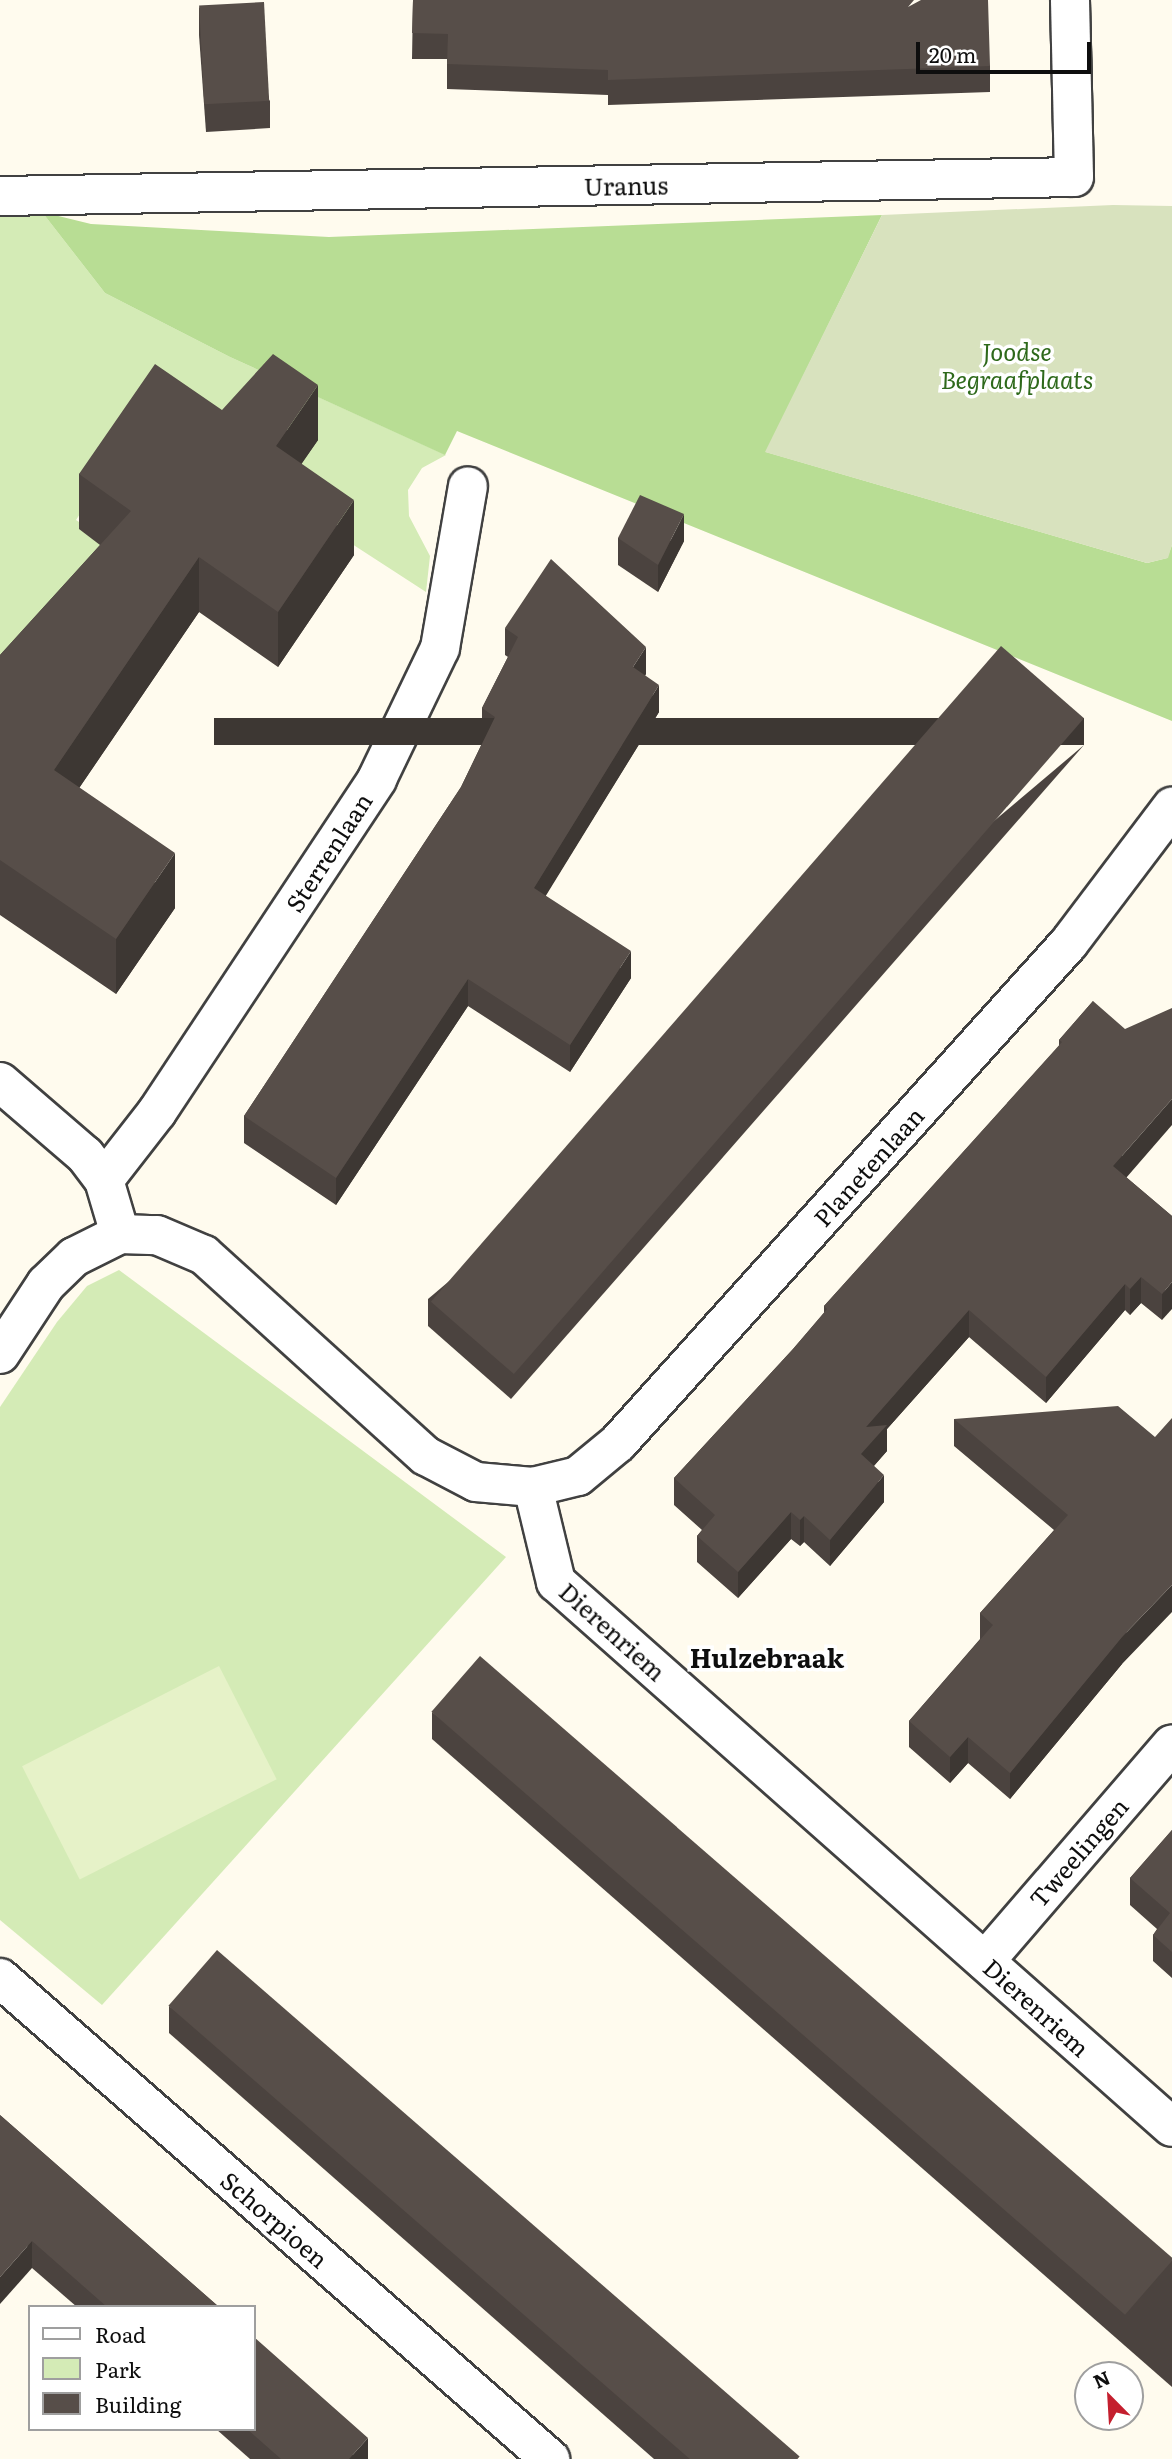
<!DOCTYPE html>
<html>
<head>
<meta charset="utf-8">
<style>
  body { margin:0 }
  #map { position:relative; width:1172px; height:2459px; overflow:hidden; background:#fffbee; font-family:Literata,serif }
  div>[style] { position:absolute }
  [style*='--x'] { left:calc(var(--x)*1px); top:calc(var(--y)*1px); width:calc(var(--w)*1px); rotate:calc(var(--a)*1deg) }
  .green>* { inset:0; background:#d4ebb6 }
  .forest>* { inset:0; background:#b8dd94 }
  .cemetery>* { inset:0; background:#d8e2be }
  .pitch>* { inset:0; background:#e6f2c8; transform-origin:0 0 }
  .roads { filter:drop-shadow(2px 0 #414141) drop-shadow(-2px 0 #414141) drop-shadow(0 2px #414141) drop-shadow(0 -2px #414141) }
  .minor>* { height:38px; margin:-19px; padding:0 19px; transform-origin:19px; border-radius:19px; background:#fff }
  .wall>* { inset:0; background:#4b433f }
  .shaded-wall>* { inset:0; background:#3d3733; transform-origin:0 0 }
  .building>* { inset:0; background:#574e49; transform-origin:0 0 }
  span { translate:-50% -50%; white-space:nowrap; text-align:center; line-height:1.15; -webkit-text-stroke:7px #fff; paint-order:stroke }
  .street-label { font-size:24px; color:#0e0e0e }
  .park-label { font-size:24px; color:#2e691b; font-style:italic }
  .neighbourhood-label { font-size:26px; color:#0e0e0e; font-weight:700 }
  .legend { position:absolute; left:28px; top:2305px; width:228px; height:126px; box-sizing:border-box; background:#fff; border:2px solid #9f9f9f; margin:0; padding:9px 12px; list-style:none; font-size:21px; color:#0e0e0e }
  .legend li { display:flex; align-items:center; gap:14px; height:35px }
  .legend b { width:35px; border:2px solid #9f9f9f }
  .north { position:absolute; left:1074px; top:2361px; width:70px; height:70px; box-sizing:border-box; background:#fff; border:2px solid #9f9f9f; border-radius:50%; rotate:336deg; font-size:19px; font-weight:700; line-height:28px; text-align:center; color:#0e0e0e }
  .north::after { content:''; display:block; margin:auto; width:24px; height:32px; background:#c41f2e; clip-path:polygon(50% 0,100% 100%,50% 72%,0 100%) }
  .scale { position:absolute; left:916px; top:42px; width:175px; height:32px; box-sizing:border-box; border:4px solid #0e0e0e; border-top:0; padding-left:9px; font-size:21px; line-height:24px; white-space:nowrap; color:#0e0e0e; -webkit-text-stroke:5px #fff; paint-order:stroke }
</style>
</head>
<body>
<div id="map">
  <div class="green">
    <div style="clip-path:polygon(0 204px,42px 212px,105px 293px,230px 357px,446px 455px,422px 468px,408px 490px,409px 516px,430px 556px,426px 592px,147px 411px,76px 520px,131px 556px,0 701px)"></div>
    <div style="clip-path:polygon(119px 1270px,506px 1557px,102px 2005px,0 1920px,0 1407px,57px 1322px,87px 1286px)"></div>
  </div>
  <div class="forest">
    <div style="clip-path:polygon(42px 212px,91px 224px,329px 237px,882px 215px,766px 452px,1147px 563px,1167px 558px,1172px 545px,1172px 721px,457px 431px,445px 455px,230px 357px,105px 293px)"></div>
  </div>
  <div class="cemetery">
    <div style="clip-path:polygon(1113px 205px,1172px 206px,1172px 545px,1168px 558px,1147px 563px,765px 452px,882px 215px)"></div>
  </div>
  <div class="pitch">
    <div style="left:219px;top:1666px;width:127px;height:221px;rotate:63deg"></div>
  </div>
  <div class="roads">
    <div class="minor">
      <div style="--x:0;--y:196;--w:1074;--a:-1.01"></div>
      <div style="--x:1074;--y:177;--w:177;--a:-91.3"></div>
      <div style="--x:0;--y:1082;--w:112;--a:40.7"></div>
      <div style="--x:85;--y:1155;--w:31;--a:53"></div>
      <div style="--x:104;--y:1180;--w:56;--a:73.5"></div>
      <div style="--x:104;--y:1180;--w:86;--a:-52.1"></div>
      <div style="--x:157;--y:1112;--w:399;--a:-56.5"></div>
      <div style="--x:377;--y:779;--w:145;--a:-64.3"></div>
      <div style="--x:440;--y:648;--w:164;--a:-80.2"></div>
      <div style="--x:0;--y:1354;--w:84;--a:-56.7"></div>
      <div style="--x:46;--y:1284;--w:39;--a:-44"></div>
      <div style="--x:74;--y:1257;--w:51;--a:-26.6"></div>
      <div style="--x:120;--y:1234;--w:37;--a:2"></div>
      <div style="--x:157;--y:1235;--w:51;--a:23.1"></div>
      <div style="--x:204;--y:1255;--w:299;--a:42.2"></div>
      <div style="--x:426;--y:1456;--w:56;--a:27.5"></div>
      <div style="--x:476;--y:1482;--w:57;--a:5"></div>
      <div style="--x:533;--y:1487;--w:46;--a:-13.7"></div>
      <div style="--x:578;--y:1476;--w:52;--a:-39.5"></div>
      <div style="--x:618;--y:1443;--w:673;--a:-47.95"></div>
      <div style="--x:1069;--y:943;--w:171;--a:-52.9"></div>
      <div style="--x:533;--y:1487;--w:98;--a:76.4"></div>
      <div style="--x:556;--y:1582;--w:822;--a:41.5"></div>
      <div style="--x:985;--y:1961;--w:286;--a:-49.2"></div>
      <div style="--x:0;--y:1978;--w:731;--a:41.17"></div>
    </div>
  </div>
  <div class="wall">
    <div style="clip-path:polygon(413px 0,990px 66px,990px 92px,608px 105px,608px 95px,447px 89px,447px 59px,412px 59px)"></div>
    <div style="clip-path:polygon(199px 7px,270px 101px,270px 128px,206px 132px,199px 35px)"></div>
    <div style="clip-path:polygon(222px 410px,318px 440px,301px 464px,354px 555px,278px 667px,199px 612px,79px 788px,175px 908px,116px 994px,0 915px,0 655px,100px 545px,79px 529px,79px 474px)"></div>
    <div style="clip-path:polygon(618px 538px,684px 541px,658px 592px,618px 565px)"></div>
    <div style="clip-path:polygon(505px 628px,646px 674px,645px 675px,659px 712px,545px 896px,631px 978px,570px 1072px,468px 1006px,336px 1205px,244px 1143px,244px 1116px,461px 787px,485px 737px,482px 735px,482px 708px,508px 657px,505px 655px)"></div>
    <div style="clip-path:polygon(1084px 745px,511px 1399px,428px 1326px,428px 1299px)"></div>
    <div style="clip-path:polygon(1093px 1001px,1126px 1177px,1172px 1216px,1162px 1320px,1141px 1303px,1130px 1315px,1125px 1310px,1046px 1403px,969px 1337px,887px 1429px,887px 1451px,874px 1466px,884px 1502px,830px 1566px,804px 1542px,800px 1546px,791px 1539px,738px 1598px,697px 1562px,697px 1536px,702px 1530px,674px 1505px,674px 1478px,793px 1349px,824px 1313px,824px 1306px,1059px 1046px,1059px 1040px)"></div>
    <div style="clip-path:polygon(954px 1419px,1155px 1437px,1122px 1664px,1010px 1799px,968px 1763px,950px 1783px,909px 1747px,909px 1721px,980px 1639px,980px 1613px,1054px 1530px,954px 1446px)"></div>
    <div style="clip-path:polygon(432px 1712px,1172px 2261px,1172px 2387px,432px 1739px)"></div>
    <div style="clip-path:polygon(1172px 1830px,1172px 1978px,1153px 1961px,1153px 1935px,1157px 1929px,1130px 1905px,1130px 1878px)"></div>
    <div style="clip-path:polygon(169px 2006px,797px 2459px,654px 2459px,169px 2033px)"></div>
    <div style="clip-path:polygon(0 2115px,219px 2307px,77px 2307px,32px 2268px)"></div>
    <div style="clip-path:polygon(216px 2429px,254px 2429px,368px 2459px,250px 2459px)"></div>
  </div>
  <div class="shaded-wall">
    <div style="clip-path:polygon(318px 385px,318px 440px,276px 501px,276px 446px)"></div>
    <div style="clip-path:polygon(354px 500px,354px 555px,278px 667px,278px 612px)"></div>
    <div style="clip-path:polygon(684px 514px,684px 541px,658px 592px,658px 565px)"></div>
    <div style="clip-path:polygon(199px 557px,199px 612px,54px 825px,54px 770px)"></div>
    <div style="clip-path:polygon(646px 647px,646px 674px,633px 694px,633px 667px)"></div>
    <div style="clip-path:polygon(659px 685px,659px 712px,534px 915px,534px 888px)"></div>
    <div style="left:1084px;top:718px;width:27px;height:870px;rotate:90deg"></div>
    <div style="clip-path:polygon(175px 853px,175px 908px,116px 994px,116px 939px)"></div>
    <div style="clip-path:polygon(631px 951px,631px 978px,570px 1072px,570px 1045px)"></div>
    <div style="clip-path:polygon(468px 979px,468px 1006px,336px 1205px,336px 1178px)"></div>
    <div style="clip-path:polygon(1172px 1099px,1172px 1125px,1113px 1193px,1113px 1166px)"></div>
    <div style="clip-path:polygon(1141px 1277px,1141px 1303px,1130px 1315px,1130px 1289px)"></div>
    <div style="clip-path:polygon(1172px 1282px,1172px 1309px,1162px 1320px,1162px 1294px)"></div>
    <div style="clip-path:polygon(1125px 1284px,1125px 1310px,1046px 1403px,1046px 1377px)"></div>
    <div style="clip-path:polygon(969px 1310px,969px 1337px,887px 1429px,887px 1451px,861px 1480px,861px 1454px,866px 1427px)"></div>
    <div style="clip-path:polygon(884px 1475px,884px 1502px,830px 1566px,830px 1540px)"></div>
    <div style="clip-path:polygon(791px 1512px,791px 1539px,738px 1598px,738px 1572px)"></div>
    <div style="clip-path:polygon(804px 1516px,804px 1542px,800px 1546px,800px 1520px)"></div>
    <div style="clip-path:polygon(1172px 1585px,1172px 1612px,1122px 1664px,1010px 1799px,1010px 1773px,1122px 1637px)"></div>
    <div style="clip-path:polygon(968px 1737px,968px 1763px,950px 1783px,950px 1757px)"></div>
    <div style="clip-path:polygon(32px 2241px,32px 2268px,0 2304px,0 2277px)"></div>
    <div style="clip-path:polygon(368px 2438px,368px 2459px,349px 2459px)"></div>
  </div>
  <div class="building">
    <div style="clip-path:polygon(413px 0,914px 0,908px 7px,921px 0,988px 0,990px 66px,608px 80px,608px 70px,447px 64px,448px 34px,412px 33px)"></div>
    <div style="left:264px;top:2px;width:99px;height:65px;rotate:87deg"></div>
    <div style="clip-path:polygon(273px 354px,318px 385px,276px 446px,354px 500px,278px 612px,199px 557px,54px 770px,175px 853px,116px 939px,0 860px,0 655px,131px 511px,79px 474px,155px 364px,222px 410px)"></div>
    <div style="clip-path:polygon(640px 495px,684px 514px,658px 565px,618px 538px)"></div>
    <div style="clip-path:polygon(551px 559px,646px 647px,633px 667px,659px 685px,534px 888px,631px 951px,570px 1045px,468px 979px,336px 1178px,244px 1116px,461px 787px,495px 717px,482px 708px,518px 637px,505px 628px)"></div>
    <div style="left:1001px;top:646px;width:110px;height:869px;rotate:41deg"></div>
    <div style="clip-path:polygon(1093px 1001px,1125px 1029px,1172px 1008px,1172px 1099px,1113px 1166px,1172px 1216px,1172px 1282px,1162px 1294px,1141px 1277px,1130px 1289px,1125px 1284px,1046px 1377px,969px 1310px,866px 1427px,887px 1425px,861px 1454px,884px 1475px,830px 1540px,804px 1516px,800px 1520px,791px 1512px,738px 1572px,697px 1536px,715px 1515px,674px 1478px,793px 1349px,827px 1309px,824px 1306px,1062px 1042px,1059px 1040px)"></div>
    <div style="clip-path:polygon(1118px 1406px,1155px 1437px,1172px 1418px,1172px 1585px,1122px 1637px,1010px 1773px,968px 1737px,950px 1757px,909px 1721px,993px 1625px,980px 1613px,1068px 1515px,954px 1419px)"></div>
    <div style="left:480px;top:1656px;width:919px;height:74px;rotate:41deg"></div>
    <div style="clip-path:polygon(1172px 1830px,1172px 1952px,1153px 1935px,1170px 1913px,1130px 1878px)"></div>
    <div style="left:217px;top:1950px;width:772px;height:74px;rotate:41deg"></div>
    <div style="clip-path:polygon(0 2115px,219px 2307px,107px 2307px,32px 2241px,0 2277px)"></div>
    <div style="clip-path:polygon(254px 2337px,368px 2438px,349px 2459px,281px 2459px,247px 2429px,254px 2429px)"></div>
  </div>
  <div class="street-label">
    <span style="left:626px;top:185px;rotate:-1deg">Uranus</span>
    <span style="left:328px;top:852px;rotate:-57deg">Sterrenlaan</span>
    <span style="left:868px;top:1166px;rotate:-48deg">Planetenlaan</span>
    <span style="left:613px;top:1631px;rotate:42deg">Dierenriem</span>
    <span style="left:1078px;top:1852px;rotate:-49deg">Tweelingen</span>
    <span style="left:1037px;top:2007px;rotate:42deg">Dierenriem</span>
    <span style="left:275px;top:2219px;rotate:41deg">Schorpioen</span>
  </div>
  <div class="park-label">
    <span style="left:1017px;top:365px">Joodse<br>Begraafplaats</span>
  </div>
  <div class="neighbourhood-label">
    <span style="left:767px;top:1657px">Hulzebraak</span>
  </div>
  <ul class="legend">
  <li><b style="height:9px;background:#fff"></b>Road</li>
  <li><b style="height:19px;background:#d4ebb6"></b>Park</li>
  <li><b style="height:19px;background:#574e49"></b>Building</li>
  </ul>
  <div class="north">N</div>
  <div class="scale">20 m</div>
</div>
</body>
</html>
